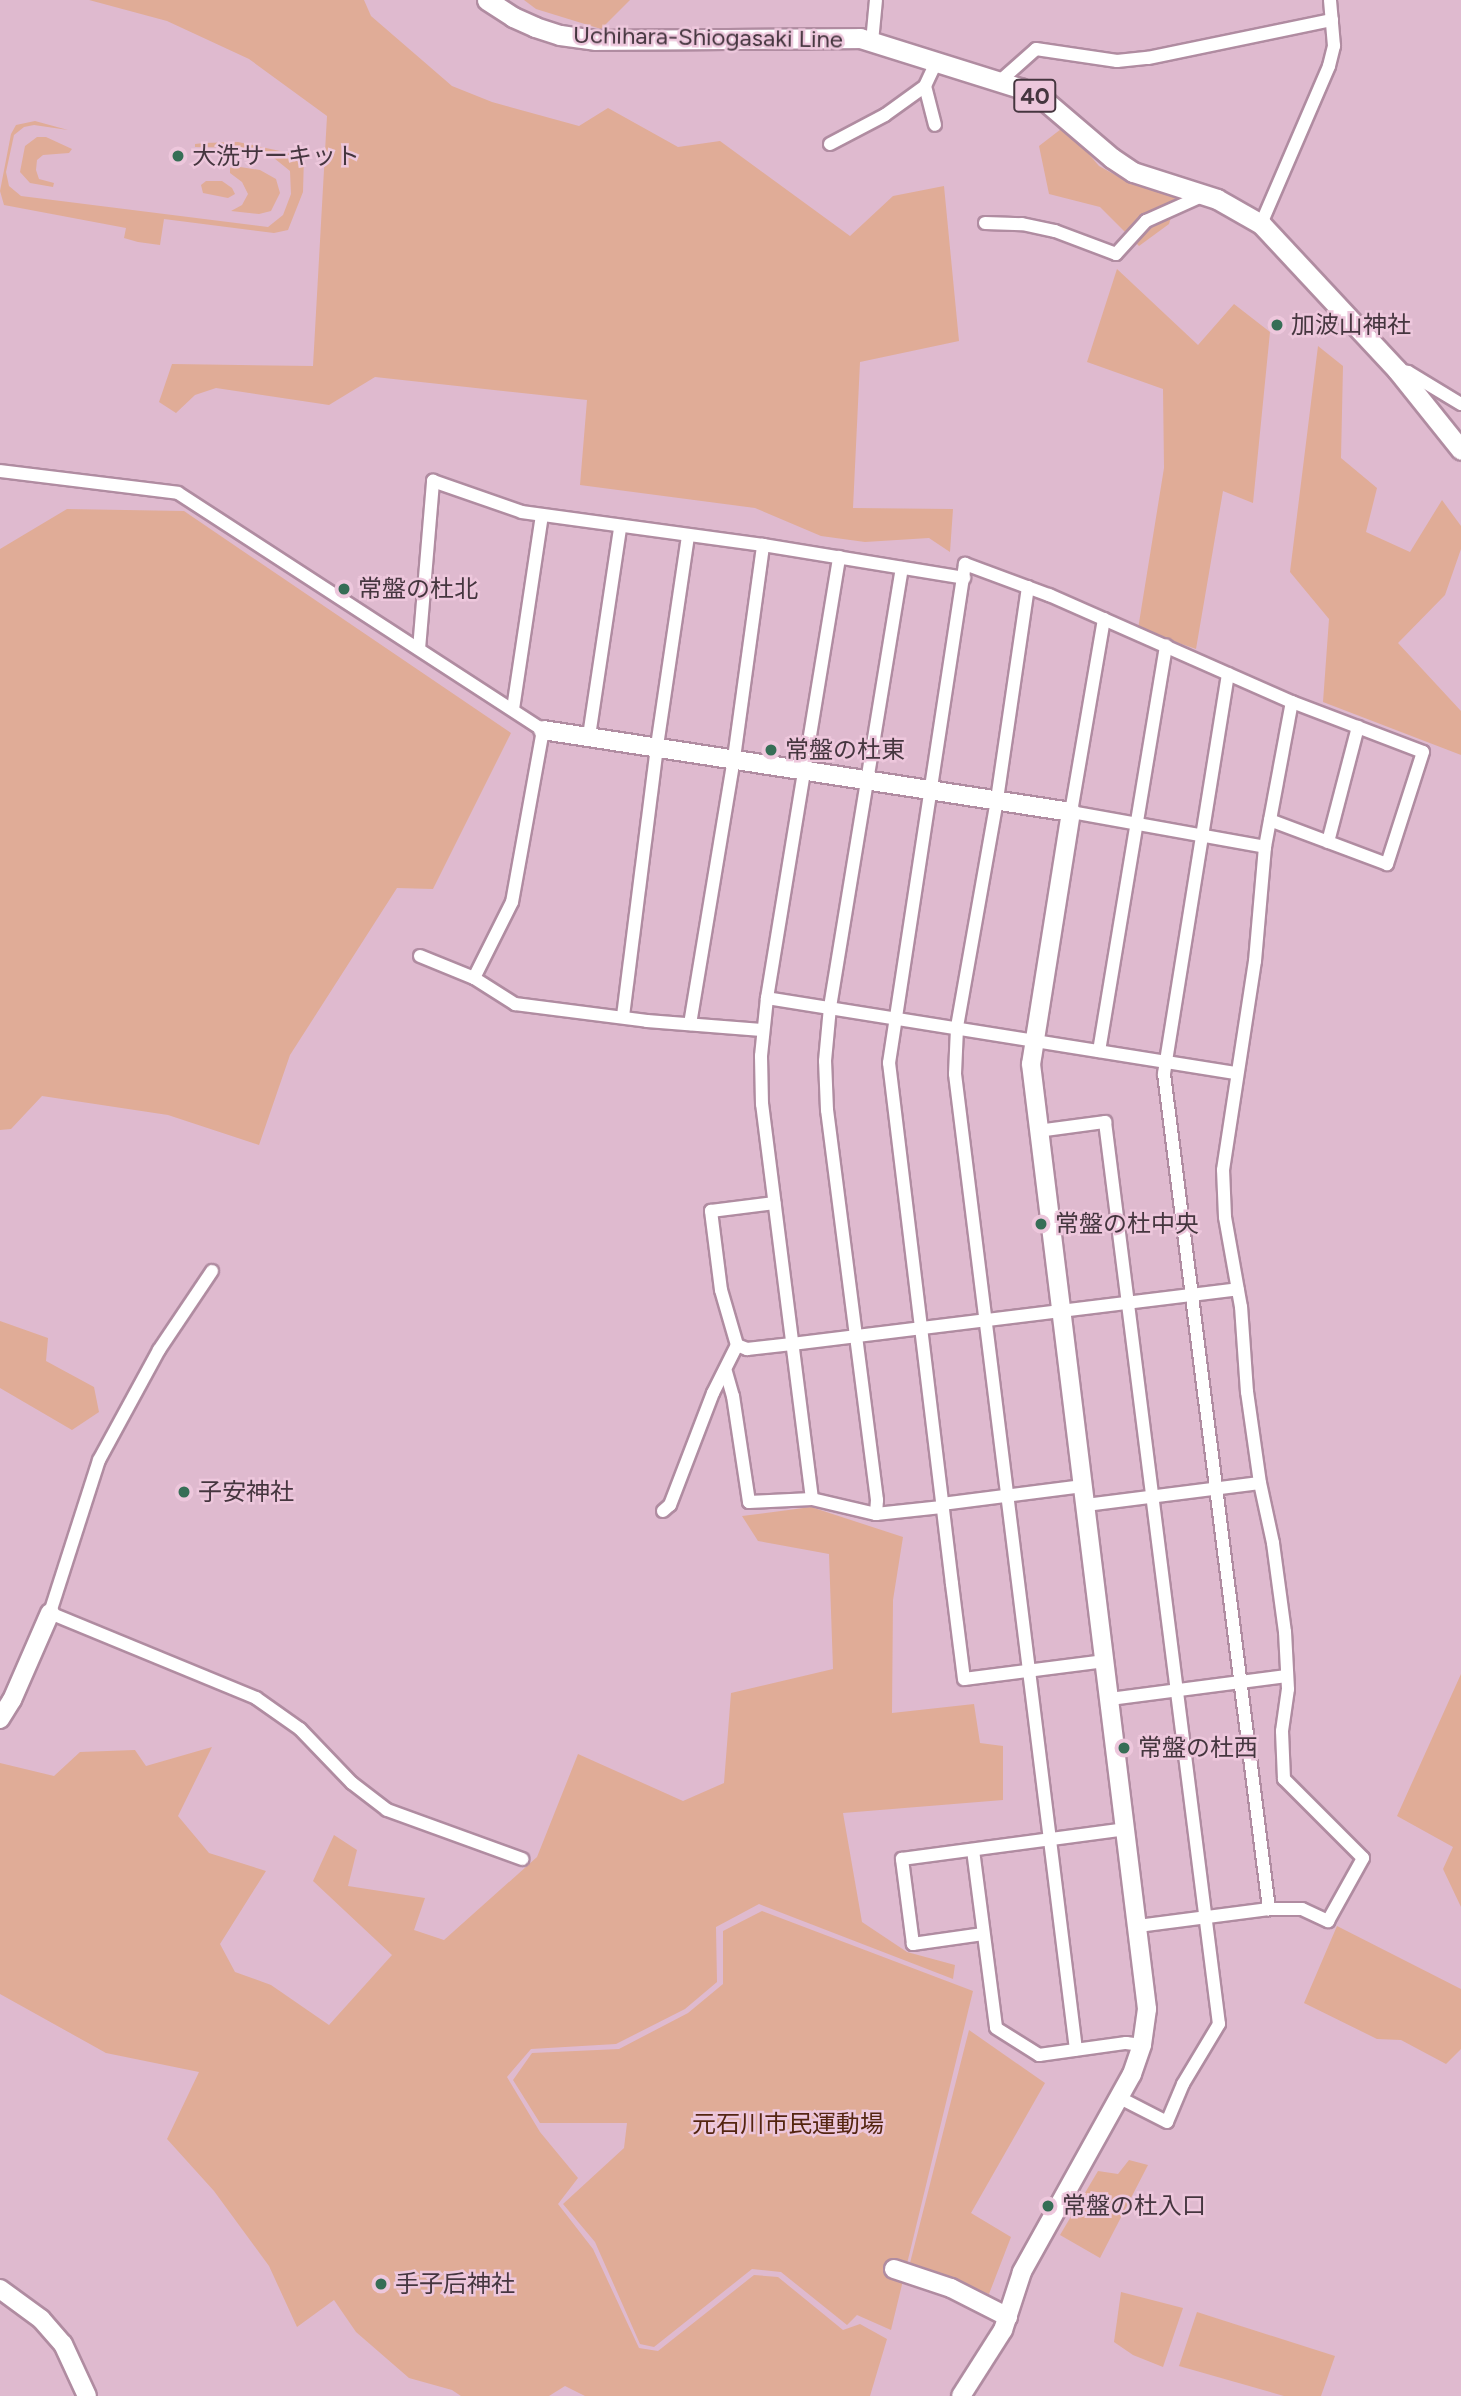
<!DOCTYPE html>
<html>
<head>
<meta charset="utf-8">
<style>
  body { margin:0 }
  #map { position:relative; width:1461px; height:2396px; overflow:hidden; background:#dfbacf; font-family:Figtree,"Noto Sans JP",sans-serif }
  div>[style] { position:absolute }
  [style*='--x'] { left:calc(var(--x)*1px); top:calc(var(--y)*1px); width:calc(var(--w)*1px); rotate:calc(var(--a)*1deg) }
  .green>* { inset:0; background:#e0ac97 }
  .roads { filter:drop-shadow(2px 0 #b08ca1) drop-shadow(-2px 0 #b08ca1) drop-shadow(0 2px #b08ca1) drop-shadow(0 -2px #b08ca1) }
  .street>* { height:12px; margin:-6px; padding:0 6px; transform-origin:6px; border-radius:6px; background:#fff }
  .secondary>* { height:18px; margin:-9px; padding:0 9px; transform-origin:9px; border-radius:9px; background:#fff }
  .primary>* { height:19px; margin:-9.5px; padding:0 9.5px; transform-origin:9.5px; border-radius:9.5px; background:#fff }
  .dots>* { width:19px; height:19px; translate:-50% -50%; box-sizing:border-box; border:4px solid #edc7dc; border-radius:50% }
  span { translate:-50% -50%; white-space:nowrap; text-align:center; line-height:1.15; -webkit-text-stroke:5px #edc7dc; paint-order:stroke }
  .shield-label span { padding:2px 5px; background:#edc7dc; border:2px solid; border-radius:5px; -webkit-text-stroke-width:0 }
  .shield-label { font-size:23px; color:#45363f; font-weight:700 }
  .street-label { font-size:24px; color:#45363f }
  .poi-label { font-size:24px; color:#45363f }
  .left { translate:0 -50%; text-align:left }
  .park-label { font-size:24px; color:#542510 }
</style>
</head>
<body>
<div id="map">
  <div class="green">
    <div style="clip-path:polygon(89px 0,364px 0,371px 16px,452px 86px,492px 102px,579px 126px,608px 108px,678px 147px,720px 141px,850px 236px,893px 196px,944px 186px,959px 341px,860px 362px,853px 508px,953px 509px,950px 552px,929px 538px,865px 542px,821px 536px,755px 508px,580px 485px,587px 400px,375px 377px,329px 405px,216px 388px,195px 395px,176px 413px,159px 402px,172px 364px,313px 366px,327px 116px,249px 59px,167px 21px)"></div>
    <div style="clip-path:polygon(524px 0,630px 0,601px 29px,536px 9px)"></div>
    <div style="clip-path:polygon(35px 121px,68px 130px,34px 125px,24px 127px,14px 135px,6px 172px,9px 186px,21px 196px,268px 227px,283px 215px,291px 194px,290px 171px,269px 154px,256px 148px,195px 147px,195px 144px,204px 143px,238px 142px,304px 156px,303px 192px,288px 230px,274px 233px,164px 219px,160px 245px,138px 242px,124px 238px,126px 228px,4px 205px,0 191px,11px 134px,16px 125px)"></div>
    <div style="clip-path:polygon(1065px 126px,1099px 166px,1128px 182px,1177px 198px,1169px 224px,1139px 246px,1100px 207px,1049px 194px,1039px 146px)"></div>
    <div style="clip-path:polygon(37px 137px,46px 137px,72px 149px,69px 153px,43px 155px,37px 160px,36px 170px,39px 179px,54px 183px,53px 187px,30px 183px,20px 172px,25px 146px)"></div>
    <div style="clip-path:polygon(234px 166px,260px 170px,276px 179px,280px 193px,271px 211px,259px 214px,231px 211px,242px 205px,248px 194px,242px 182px,230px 173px,230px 168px)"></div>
    <div style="clip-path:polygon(206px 181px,222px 181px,232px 188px,235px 194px,228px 198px,203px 193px,201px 185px)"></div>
    <div style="clip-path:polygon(1117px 269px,1198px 345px,1234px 304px,1270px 332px,1253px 503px,1223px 491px,1196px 649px,1138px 629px,1164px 468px,1163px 389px,1087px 362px)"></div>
    <div style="clip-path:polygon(1318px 346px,1343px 366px,1341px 458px,1377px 488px,1366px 532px,1410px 552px,1442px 500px,1461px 526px,1461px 549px,1445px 595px,1398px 643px,1461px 711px,1461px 755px,1323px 702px,1329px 619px,1290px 572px)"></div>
    <div style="clip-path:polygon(67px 509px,184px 511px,511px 733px,433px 889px,397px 888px,290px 1055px,259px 1145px,168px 1115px,42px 1096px,11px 1129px,0 1130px,0 549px)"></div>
    <div style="clip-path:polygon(0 1321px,48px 1338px,46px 1361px,94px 1387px,99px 1412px,72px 1430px,0 1388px)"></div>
    <div style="clip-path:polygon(811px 1507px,903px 1537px,893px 1600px,892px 1713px,974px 1704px,980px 1743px,1003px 1746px,1003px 1800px,843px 1813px,862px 1922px,907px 1952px,955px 1965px,953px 1979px,759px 1904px,716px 1927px,717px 1982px,685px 2009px,616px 2044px,531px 2049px,507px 2077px,540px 2132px,578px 2178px,558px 2204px,593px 2249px,639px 2348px,658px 2351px,754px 2275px,778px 2277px,843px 2330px,860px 2324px,887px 2339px,870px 2396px,585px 2396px,565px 2386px,549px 2396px,461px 2396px,452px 2390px,409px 2378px,356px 2332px,334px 2300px,297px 2327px,269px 2266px,214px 2191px,167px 2139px,199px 2072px,106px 2053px,0 1994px,0 1763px,54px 1776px,80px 1752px,135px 1750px,146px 1766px,212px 1747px,178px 1816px,209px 1853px,266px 1871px,220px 1944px,235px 1972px,271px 1985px,329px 2025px,392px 1955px,313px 1881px,334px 1835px,357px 1850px,348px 1886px,425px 1898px,414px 1930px,444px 1940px,537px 1857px,578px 1754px,683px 1801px,724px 1783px,731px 1693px,833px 1669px,829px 1554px,758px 1541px,742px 1516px)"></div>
    <div style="clip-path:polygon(1461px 1674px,1461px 1907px,1443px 1869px,1453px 1847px,1397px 1816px)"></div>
    <div style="clip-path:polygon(762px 1911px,973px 1991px,891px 2330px,857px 2315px,847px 2325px,781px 2272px,752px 2269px,654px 2347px,640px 2344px,595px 2242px,563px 2204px,624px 2148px,627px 2123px,540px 2123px,513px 2080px,532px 2053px,619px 2049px,688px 2013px,723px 1984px,723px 1931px)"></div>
    <div style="clip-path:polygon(1337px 1926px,1461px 1989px,1461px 2049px,1446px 2064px,1401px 2040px,1377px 2039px,1304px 2003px)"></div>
    <div style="clip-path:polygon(969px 2030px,1045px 2083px,971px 2213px,1011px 2237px,989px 2294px,909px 2267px)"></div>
    <div style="clip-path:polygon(1129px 2160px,1148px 2165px,1100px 2258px,1060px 2235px,1098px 2171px,1118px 2174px)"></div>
    <div style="clip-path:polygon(1121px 2292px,1183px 2308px,1163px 2367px,1133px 2355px,1114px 2342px)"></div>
    <div style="clip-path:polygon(1197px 2312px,1335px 2356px,1321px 2396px,1284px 2396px,1179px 2366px)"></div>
  </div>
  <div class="roads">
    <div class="street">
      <div style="--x:872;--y:42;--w:42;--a:-84.6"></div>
      <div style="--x:1000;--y:81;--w:48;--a:-41.6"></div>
      <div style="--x:1036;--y:49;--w:82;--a:8.4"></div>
      <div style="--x:1117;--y:61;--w:31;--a:-6"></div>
      <div style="--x:1148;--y:58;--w:188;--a:-11.7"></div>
      <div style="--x:925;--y:86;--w:40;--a:75.6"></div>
      <div style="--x:830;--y:144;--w:62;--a:-27.8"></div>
      <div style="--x:885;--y:115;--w:49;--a:-35.9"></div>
      <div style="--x:925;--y:86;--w:26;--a:-65"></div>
      <div style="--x:985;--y:223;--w:37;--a:2"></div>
      <div style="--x:1022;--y:224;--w:34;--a:12"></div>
      <div style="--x:1055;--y:231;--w:65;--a:20.7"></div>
      <div style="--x:1116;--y:254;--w:45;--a:-47.7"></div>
      <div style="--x:1146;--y:221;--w:64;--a:-24.1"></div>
      <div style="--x:1261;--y:224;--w:172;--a:-66.7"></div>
      <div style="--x:1329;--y:66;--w:21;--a:-76"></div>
      <div style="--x:1334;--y:46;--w:46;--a:-95"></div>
      <div style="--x:1398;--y:370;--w:10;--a:11"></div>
      <div style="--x:1408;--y:372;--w:62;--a:31.1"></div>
      <div style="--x:0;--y:471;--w:179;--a:7"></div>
      <div style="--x:178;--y:493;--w:435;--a:33"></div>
      <div style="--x:543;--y:730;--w:175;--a:100.2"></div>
      <div style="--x:512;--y:902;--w:85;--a:116.6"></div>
      <div style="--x:1028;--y:587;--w:215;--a:98.3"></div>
      <div style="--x:997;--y:800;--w:231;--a:100"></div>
      <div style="--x:957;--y:1028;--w:46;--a:92.5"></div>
      <div style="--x:955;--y:1074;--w:983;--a:82.93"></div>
      <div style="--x:1104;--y:619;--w:196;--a:99.7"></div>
      <div style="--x:1071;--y:812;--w:197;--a:10.2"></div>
      <div style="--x:419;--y:649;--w:169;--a:-85.2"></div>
      <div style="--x:433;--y:481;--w:94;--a:19.2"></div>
      <div style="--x:522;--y:512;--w:243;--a:7.8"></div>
      <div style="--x:763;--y:545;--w:204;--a:9.3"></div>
      <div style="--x:1228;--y:674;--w:405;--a:99.1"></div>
      <div style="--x:1164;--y:1074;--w:842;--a:82.83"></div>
      <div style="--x:513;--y:709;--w:196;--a:-81.5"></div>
      <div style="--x:589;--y:736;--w:210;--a:-81.5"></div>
      <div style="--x:1328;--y:842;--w:119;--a:-75.4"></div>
      <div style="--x:420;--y:956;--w:58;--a:22.2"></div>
      <div style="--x:474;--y:978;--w:49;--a:32.4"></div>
      <div style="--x:515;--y:1004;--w:133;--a:7.3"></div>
      <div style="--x:647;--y:1021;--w:115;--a:4.5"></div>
      <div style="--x:767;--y:998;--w:476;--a:9.1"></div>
      <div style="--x:623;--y:1016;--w:272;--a:-82.8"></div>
      <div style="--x:657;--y:746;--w:213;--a:-81.6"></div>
      <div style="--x:690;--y:1024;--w:270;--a:-80.6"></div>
      <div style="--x:734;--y:758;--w:215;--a:-82.2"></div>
      <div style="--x:1099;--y:1051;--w:411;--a:-80.6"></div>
      <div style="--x:1038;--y:1131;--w:68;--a:-7.7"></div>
      <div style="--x:1105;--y:1122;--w:909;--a:82.8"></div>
      <div style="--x:1219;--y:2024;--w:70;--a:121"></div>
      <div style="--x:1183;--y:2084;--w:41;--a:112.8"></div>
      <div style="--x:1167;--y:2122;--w:53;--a:-152.9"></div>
      <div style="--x:212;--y:1271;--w:95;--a:123.9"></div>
      <div style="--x:159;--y:1350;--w:125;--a:118.6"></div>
      <div style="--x:99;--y:1460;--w:161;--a:107.8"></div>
      <div style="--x:50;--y:1613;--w:223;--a:22.4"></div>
      <div style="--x:256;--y:1698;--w:54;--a:35.2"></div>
      <div style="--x:300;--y:1729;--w:75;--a:46.1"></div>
      <div style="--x:352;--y:1783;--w:44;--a:37.6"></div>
      <div style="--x:387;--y:1810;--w:144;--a:19.9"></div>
      <div style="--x:737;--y:1345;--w:11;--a:22"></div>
      <div style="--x:747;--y:1349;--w:45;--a:-6.3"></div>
      <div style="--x:792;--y:1344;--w:449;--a:-7"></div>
      <div style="--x:726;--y:1372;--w:25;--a:74"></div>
      <div style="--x:733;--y:1396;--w:107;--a:81.4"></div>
      <div style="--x:749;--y:1502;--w:63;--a:-2.7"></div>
      <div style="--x:812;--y:1499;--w:66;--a:13.2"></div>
      <div style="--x:876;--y:1514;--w:66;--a:-6.1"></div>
      <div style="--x:812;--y:1499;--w:398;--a:-97.2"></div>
      <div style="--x:762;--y:1104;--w:48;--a:-91.2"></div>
      <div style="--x:761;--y:1056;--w:58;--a:-84.1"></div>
      <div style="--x:767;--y:998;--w:447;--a:-80.7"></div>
      <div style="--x:942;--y:1504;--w:142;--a:-7.3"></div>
      <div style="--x:1086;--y:1505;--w:175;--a:-7.2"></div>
      <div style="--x:663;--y:1511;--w:9;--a:-41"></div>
      <div style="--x:670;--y:1505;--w:120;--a:-69"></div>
      <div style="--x:713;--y:1393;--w:54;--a:-63.4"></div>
      <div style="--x:737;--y:1345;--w:57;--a:-106.2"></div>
      <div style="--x:721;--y:1290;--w:80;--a:-97.2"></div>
      <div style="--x:711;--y:1211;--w:64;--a:-7.2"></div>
      <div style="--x:876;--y:1514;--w:14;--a:-86"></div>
      <div style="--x:877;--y:1500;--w:393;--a:-97.3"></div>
      <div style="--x:827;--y:1110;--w:49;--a:-92.3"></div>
      <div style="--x:825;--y:1061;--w:54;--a:-84.7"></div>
      <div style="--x:830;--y:1007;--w:445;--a:-80.7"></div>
      <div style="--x:1105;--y:1661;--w:142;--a:172.7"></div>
      <div style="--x:964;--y:1679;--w:96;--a:-97.2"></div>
      <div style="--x:952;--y:1584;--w:525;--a:-96.89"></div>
      <div style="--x:889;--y:1063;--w:505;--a:-81.34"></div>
      <div style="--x:965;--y:564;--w:90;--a:20.3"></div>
      <div style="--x:1049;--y:595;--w:266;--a:23.8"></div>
      <div style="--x:1292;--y:702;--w:140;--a:20.9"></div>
      <div style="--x:1423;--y:752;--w:118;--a:107.8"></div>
      <div style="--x:1387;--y:864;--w:125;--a:-159.4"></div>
      <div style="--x:1110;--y:1699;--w:178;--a:-7.4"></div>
      <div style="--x:973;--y:1850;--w:179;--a:82.6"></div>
      <div style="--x:996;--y:2028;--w:51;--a:32.1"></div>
      <div style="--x:1039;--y:2055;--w:88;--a:-7.9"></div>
      <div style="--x:1126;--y:2043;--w:16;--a:7"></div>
      <div style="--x:1138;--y:1926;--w:132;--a:-7.4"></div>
      <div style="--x:1269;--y:1909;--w:33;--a:0"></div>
      <div style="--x:1302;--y:1909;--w:29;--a:25"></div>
      <div style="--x:1328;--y:1921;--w:72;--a:-60.9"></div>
      <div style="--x:1363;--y:1858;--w:112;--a:-135"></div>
      <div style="--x:1284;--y:1779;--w:48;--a:-92.4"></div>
      <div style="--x:1282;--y:1731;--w:42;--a:-81.9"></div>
      <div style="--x:1288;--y:1689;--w:57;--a:-93"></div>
      <div style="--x:1285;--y:1632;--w:90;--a:-97.7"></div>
      <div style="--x:1273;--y:1543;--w:61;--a:-102.2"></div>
      <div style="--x:1260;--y:1483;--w:92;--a:-98.1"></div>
      <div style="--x:1247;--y:1392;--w:85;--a:-94"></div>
      <div style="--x:1241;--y:1307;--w:91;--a:-100.1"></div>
      <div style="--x:1225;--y:1217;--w:47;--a:-92.4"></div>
      <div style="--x:1223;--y:1170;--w:211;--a:-81.3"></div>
      <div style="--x:1255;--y:961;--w:114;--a:-85"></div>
      <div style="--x:1265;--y:847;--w:147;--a:-79.5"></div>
      <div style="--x:983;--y:1934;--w:71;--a:171.9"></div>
      <div style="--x:913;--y:1944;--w:86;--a:-97.4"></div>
      <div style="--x:902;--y:1859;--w:226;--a:-7.6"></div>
    </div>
    <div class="secondary">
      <div style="--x:543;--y:730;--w:534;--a:8.83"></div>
      <div style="--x:1071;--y:812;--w:255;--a:99"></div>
      <div style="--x:1031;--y:1064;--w:952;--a:83"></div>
      <div style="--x:1147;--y:2009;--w:36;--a:98"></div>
      <div style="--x:1142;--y:2045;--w:31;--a:109"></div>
      <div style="--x:1132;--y:2074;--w:227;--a:119.1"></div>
      <div style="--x:1022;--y:2272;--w:61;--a:108.1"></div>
      <div style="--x:1003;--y:2330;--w:78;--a:122.5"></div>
      <div style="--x:0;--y:1719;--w:22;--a:-58"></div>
      <div style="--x:12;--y:1700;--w:95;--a:-66.4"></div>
      <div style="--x:894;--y:2269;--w:60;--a:18.4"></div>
      <div style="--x:951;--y:2288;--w:64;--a:27"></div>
      <div style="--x:0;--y:2289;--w:51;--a:36.2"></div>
      <div style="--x:41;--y:2319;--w:33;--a:49"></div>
      <div style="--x:63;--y:2344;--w:57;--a:65.2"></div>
    </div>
    <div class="primary">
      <div style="--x:487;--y:0;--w:31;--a:33"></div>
      <div style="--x:513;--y:17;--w:24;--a:24"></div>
      <div style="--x:535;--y:27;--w:26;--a:18"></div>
      <div style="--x:560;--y:35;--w:35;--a:8"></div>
      <div style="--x:595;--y:40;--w:265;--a:-0.4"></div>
      <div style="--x:860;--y:38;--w:168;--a:17.4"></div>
      <div style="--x:1020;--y:88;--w:27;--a:27"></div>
      <div style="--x:1044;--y:100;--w:89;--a:40.5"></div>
      <div style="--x:1112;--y:158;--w:25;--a:34"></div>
      <div style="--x:1133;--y:172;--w:88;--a:17.8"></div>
      <div style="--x:1217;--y:199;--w:51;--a:29.6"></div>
      <div style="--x:1261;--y:224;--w:200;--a:47"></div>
      <div style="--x:1397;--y:370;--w:102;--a:51.3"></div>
    </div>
  </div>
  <div class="dots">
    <div style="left:178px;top:156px;background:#366e56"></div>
    <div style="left:1277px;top:325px;background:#366e56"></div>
    <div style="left:344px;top:589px;background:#366e56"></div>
    <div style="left:771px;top:750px;background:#366e56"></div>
    <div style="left:1041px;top:1224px;background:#366e56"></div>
    <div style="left:184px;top:1492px;background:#366e56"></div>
    <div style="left:1124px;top:1748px;background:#366e56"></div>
    <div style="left:1048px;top:2206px;background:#366e56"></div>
    <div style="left:381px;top:2284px;background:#366e56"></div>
  </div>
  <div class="shield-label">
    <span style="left:1035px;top:96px">40</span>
  </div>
  <div class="street-label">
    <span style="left:708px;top:37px;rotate:1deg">Uchihara-Shiogasaki Line</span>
  </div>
  <div class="poi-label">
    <span class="left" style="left:192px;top:156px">大洗サーキット</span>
    <span class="left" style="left:1291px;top:325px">加波山神社</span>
    <span class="left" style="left:358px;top:589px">常盤の杜北</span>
    <span class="left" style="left:785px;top:750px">常盤の杜東</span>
    <span class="left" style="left:1055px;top:1224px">常盤の杜中央</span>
    <span class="left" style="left:198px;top:1492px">子安神社</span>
    <span class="left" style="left:1138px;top:1748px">常盤の杜西</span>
    <span class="left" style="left:1062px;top:2206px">常盤の杜入口</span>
    <span class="left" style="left:395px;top:2284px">手子后神社</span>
  </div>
  <div class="park-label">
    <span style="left:788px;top:2124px">元石川市民運動場</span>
  </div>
</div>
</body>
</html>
